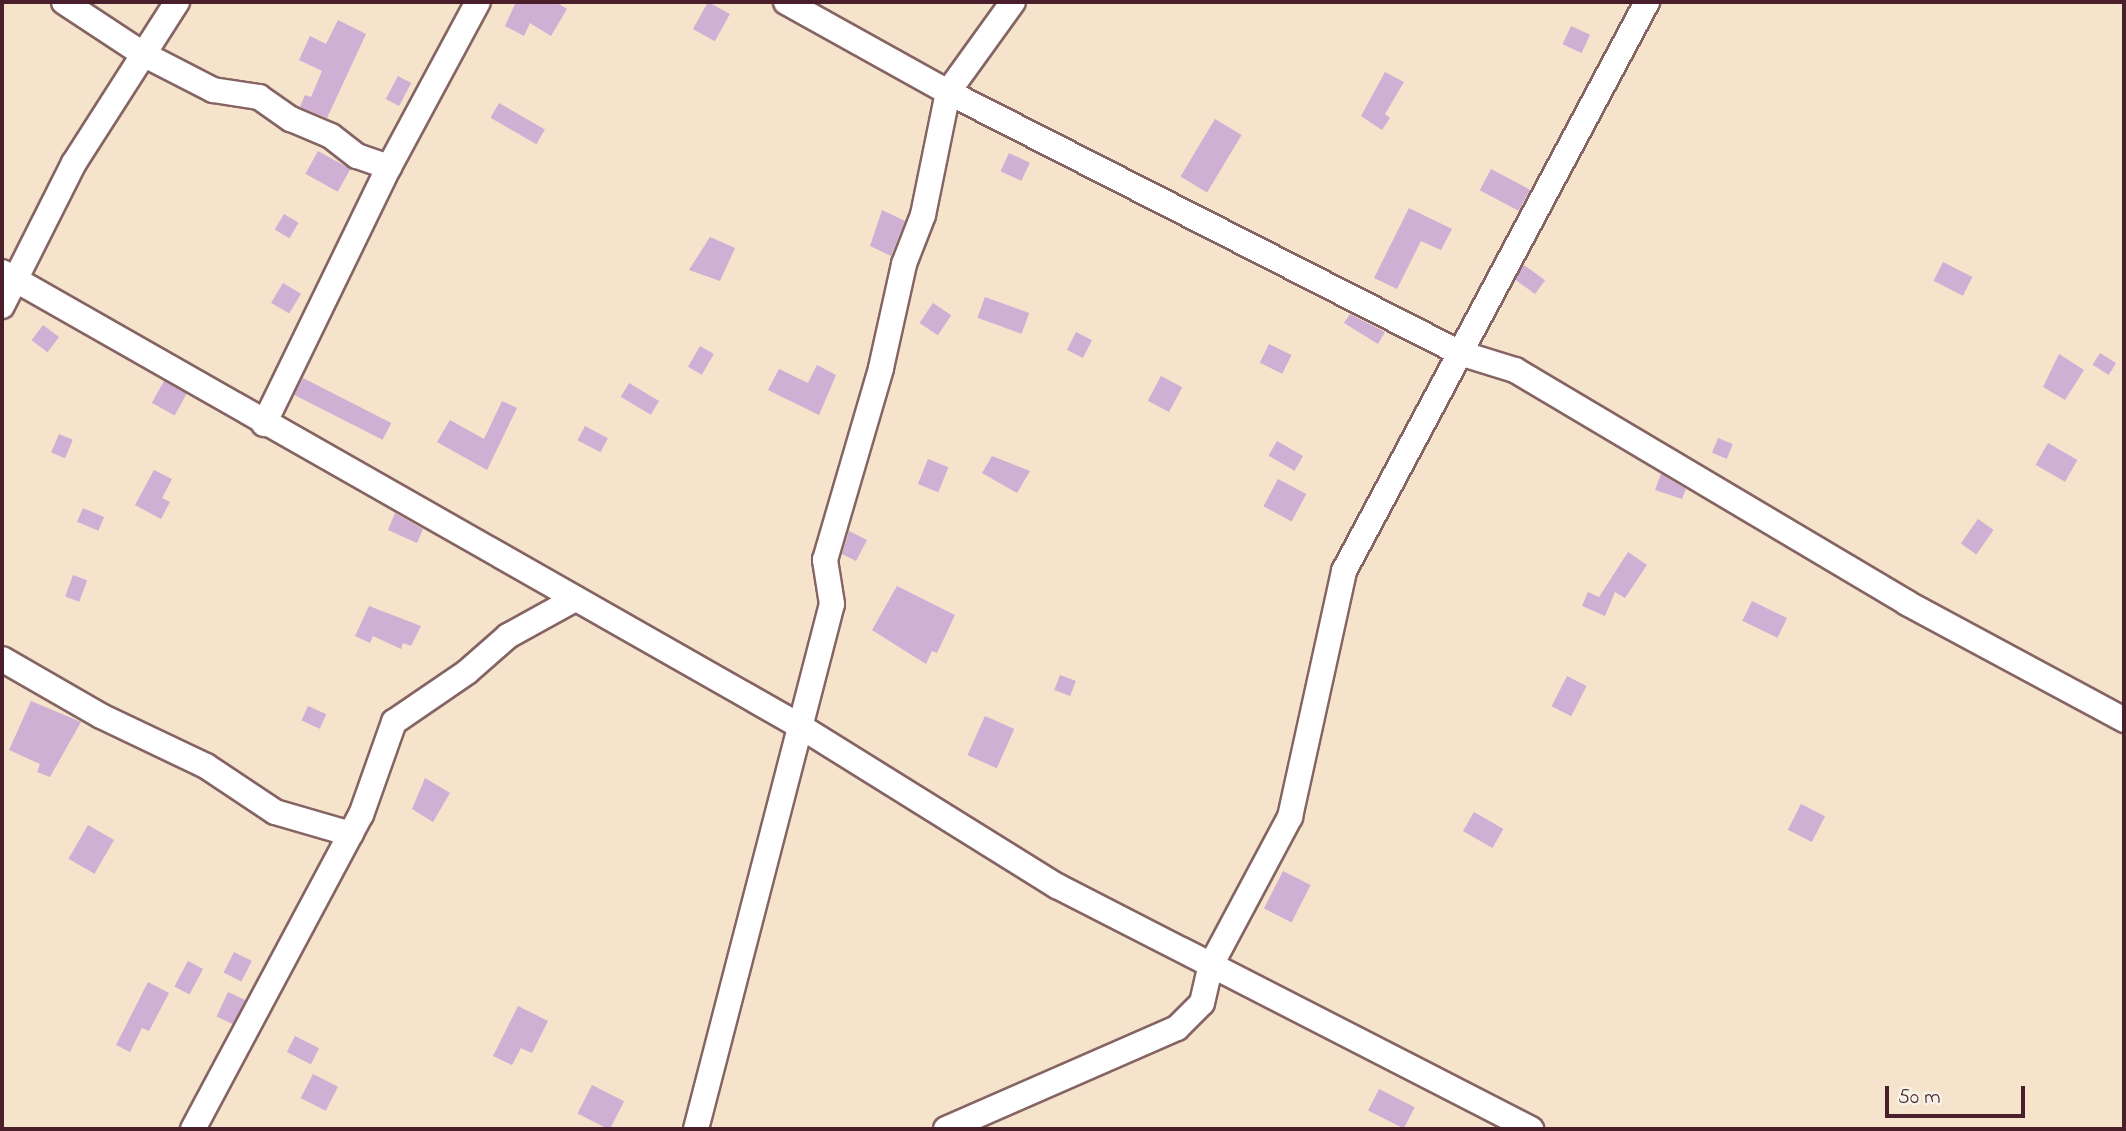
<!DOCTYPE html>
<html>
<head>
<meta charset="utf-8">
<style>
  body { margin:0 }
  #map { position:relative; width:2126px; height:1131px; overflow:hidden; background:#f5e3cc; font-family:"Indie Flower",sans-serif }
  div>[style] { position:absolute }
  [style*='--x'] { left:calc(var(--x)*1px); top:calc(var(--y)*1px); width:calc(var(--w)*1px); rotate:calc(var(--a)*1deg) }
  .building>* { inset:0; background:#cfafd4; transform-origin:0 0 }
  .roads { filter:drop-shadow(2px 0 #866463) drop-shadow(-2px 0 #866463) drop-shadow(0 2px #866463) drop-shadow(0 -2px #866463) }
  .minor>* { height:24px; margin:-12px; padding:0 12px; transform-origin:12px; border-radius:12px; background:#fff }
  span { translate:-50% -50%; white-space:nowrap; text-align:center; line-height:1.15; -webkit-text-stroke:5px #f7f3e8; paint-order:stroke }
  .frame { position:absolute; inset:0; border:4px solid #4a1f2b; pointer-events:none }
  .scale { position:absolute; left:1885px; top:1086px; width:140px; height:32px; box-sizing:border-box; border:4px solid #4a1f2b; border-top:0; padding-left:9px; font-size:21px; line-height:24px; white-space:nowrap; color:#4a1f2b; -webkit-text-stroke:5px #f7f3e8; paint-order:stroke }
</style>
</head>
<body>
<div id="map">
  <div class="building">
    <div style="clip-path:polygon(516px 2px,556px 2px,567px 9px,551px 36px,530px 23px,524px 36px,505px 26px)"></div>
    <div style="left:708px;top:2px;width:25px;height:31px;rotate:29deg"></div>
    <div style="clip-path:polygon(338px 20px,366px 34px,327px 118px,300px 107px,305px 95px,311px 97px,322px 71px,299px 60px,310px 36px,326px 44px)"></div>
    <div style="left:1571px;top:26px;width:21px;height:20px;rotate:25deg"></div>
    <div style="clip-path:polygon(1385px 72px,1404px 82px,1385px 114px,1390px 118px,1382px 130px,1361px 116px)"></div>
    <div style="left:398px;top:76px;width:15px;height:26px;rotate:28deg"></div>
    <div style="left:499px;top:103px;width:53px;height:17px;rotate:30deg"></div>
    <div style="left:1215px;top:119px;width:31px;height:67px;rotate:31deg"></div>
    <div style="left:318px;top:151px;width:37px;height:26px;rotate:29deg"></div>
    <div style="left:1009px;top:153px;width:23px;height:20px;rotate:25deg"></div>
    <div style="left:1491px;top:169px;width:44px;height:24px;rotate:28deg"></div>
    <div style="clip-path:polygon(1409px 208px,1452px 229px,1441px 250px,1421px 241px,1397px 289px,1374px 278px)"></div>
    <div style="clip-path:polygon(882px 210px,905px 221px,891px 256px,870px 246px)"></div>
    <div style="left:284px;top:214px;width:17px;height:18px;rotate:31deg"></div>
    <div style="clip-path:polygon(710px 237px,735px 248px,720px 281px,689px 270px)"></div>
    <div style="left:1943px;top:262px;width:33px;height:21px;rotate:27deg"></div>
    <div style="left:1524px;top:265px;width:26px;height:17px;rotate:36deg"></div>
    <div style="left:283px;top:283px;width:21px;height:23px;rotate:31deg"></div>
    <div style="left:985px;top:297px;width:47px;height:22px;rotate:20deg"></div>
    <div style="left:933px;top:303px;width:22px;height:24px;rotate:34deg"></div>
    <div style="clip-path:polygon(1350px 314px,1385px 332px,1378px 344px,1344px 323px)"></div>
    <div style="left:43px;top:325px;width:20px;height:19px;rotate:37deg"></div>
    <div style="left:1076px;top:332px;width:18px;height:20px;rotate:27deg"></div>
    <div style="left:1269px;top:344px;width:25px;height:21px;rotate:26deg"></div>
    <div style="left:700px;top:346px;width:16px;height:24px;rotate:30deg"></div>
    <div style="left:2100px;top:353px;width:19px;height:14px;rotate:32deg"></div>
    <div style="clip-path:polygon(2059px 354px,2084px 370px,2065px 400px,2043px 387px)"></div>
    <div style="clip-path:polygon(817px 365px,836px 375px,819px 415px,768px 390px,779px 369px,808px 383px)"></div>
    <div style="left:1161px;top:376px;width:24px;height:28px;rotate:28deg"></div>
    <div style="left:303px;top:378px;width:99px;height:19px;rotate:27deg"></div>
    <div style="left:164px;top:381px;width:26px;height:25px;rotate:29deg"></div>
    <div style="left:629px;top:383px;width:35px;height:16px;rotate:31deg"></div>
    <div style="clip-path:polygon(502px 401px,517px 408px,487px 470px,437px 442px,450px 420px,484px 439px)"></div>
    <div style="left:585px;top:426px;width:26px;height:16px;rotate:28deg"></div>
    <div style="left:59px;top:434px;width:15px;height:20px;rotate:23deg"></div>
    <div style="left:1718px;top:438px;width:16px;height:16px;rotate:22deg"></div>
    <div style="left:1277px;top:441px;width:30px;height:17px;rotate:30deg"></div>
    <div style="left:2048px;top:443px;width:34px;height:25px;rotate:30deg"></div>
    <div style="clip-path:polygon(992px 456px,1030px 471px,1017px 493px,982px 473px)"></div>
    <div style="left:928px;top:459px;width:22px;height:27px;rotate:22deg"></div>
    <div style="clip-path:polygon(154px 470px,172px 479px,162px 498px,170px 502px,161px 519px,135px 505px)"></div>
    <div style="clip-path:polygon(1661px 474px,1686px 489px,1682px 499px,1655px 490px)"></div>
    <div style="left:1278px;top:479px;width:32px;height:31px;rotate:28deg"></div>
    <div style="left:83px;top:508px;width:23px;height:15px;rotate:23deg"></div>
    <div style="clip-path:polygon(395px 513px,423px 529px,417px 543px,388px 530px)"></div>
    <div style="left:1978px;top:519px;width:19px;height:30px;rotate:35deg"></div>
    <div style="clip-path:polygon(849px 531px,867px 540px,856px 561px,842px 554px)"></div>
    <div style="clip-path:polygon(1628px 552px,1647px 565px,1625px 598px,1615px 592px,1605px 616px,1582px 606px,1588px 592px,1599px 597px)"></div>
    <div style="left:73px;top:575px;width:15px;height:23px;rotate:20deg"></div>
    <div style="clip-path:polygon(897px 586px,955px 615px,937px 653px,932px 651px,926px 664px,872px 630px)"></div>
    <div style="left:1752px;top:601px;width:39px;height:22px;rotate:26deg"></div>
    <div style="clip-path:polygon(369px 606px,421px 626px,411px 646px,403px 643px,401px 649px,373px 636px,370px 643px,355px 636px)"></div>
    <div style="left:1060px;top:675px;width:17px;height:16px;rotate:21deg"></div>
    <div style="left:1567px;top:676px;width:22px;height:34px;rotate:27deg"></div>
    <div style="clip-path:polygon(31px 701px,81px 722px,50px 777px,37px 772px,40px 764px,9px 750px)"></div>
    <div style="left:308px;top:706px;width:20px;height:16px;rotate:24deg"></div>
    <div style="left:985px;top:716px;width:32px;height:43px;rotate:24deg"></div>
    <div style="clip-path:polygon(425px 778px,450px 793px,433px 822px,412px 809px)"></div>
    <div style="left:1801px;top:804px;width:27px;height:29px;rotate:27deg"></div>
    <div style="left:1474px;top:812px;width:34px;height:22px;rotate:30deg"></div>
    <div style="left:88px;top:825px;width:30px;height:39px;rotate:30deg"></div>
    <div style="left:1283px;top:871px;width:31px;height:42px;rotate:27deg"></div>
    <div style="left:234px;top:952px;width:20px;height:23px;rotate:27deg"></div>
    <div style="left:188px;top:961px;width:17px;height:29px;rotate:28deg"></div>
    <div style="clip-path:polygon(148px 982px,169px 993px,149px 1031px,142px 1028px,130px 1052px,116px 1045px)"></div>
    <div style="left:228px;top:992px;width:19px;height:27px;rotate:25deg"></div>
    <div style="clip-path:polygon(518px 1006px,548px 1021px,532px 1053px,521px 1048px,512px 1065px,493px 1056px)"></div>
    <div style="left:295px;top:1036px;width:27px;height:18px;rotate:27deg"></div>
    <div style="left:313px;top:1074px;width:28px;height:27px;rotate:27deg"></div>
    <div style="left:592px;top:1085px;width:36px;height:32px;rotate:27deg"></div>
    <div style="left:1379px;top:1089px;width:40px;height:24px;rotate:27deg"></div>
  </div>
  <div class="roads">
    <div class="minor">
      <div style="--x:64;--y:2;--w:95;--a:33.4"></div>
      <div style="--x:143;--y:54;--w:79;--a:27.2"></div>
      <div style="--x:213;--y:90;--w:47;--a:8.7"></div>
      <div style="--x:259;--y:97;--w:39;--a:35"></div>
      <div style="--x:291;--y:119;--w:43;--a:23"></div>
      <div style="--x:331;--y:136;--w:33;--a:38"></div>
      <div style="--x:357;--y:156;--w:34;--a:19"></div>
      <div style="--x:786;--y:2;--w:185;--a:29.1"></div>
      <div style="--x:948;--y:92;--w:575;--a:27.01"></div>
      <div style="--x:1460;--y:353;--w:58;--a:17.2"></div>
      <div style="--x:1515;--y:370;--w:456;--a:30.7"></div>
      <div style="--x:1907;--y:603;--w:247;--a:28.3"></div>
      <div style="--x:2;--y:272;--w:916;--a:29.64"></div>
      <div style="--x:798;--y:725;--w:305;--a:31.9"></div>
      <div style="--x:1057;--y:886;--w:533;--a:27.14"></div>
      <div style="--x:2;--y:306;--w:160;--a:-63.3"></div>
      <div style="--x:74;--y:163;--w:191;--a:-57.4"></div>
      <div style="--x:264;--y:424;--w:286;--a:-64.1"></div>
      <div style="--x:389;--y:167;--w:187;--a:-61.7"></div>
      <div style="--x:2;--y:659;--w:114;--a:29.9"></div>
      <div style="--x:101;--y:716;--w:116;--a:25.5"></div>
      <div style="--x:206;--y:766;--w:83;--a:33.7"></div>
      <div style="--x:275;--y:812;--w:79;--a:16.1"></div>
      <div style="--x:193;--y:1129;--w:356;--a:-61.9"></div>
      <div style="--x:361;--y:815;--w:99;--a:-70.5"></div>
      <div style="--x:394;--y:722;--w:88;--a:-34.4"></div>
      <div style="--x:467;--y:672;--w:55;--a:-41.3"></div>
      <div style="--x:508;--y:636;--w:77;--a:-28.9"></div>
      <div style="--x:696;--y:1129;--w:542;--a:-75.48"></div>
      <div style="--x:832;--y:604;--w:45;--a:-99"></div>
      <div style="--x:825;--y:560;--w:200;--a:-73.7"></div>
      <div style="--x:881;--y:368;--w:107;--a:-77.5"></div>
      <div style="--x:904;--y:264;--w:53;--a:-68.8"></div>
      <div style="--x:923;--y:215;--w:126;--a:-78.5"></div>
      <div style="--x:948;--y:92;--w:111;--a:-54.2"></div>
      <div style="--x:946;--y:1129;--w:252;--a:-23.6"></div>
      <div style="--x:1177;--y:1028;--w:35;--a:-45"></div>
      <div style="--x:1202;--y:1003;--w:39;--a:-77"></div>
      <div style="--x:1211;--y:965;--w:168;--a:-61.9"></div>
      <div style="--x:1290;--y:817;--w:252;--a:-77.6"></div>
      <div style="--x:1344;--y:571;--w:645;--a:-61.96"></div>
    </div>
  </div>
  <div class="frame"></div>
  <div class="scale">50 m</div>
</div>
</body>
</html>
